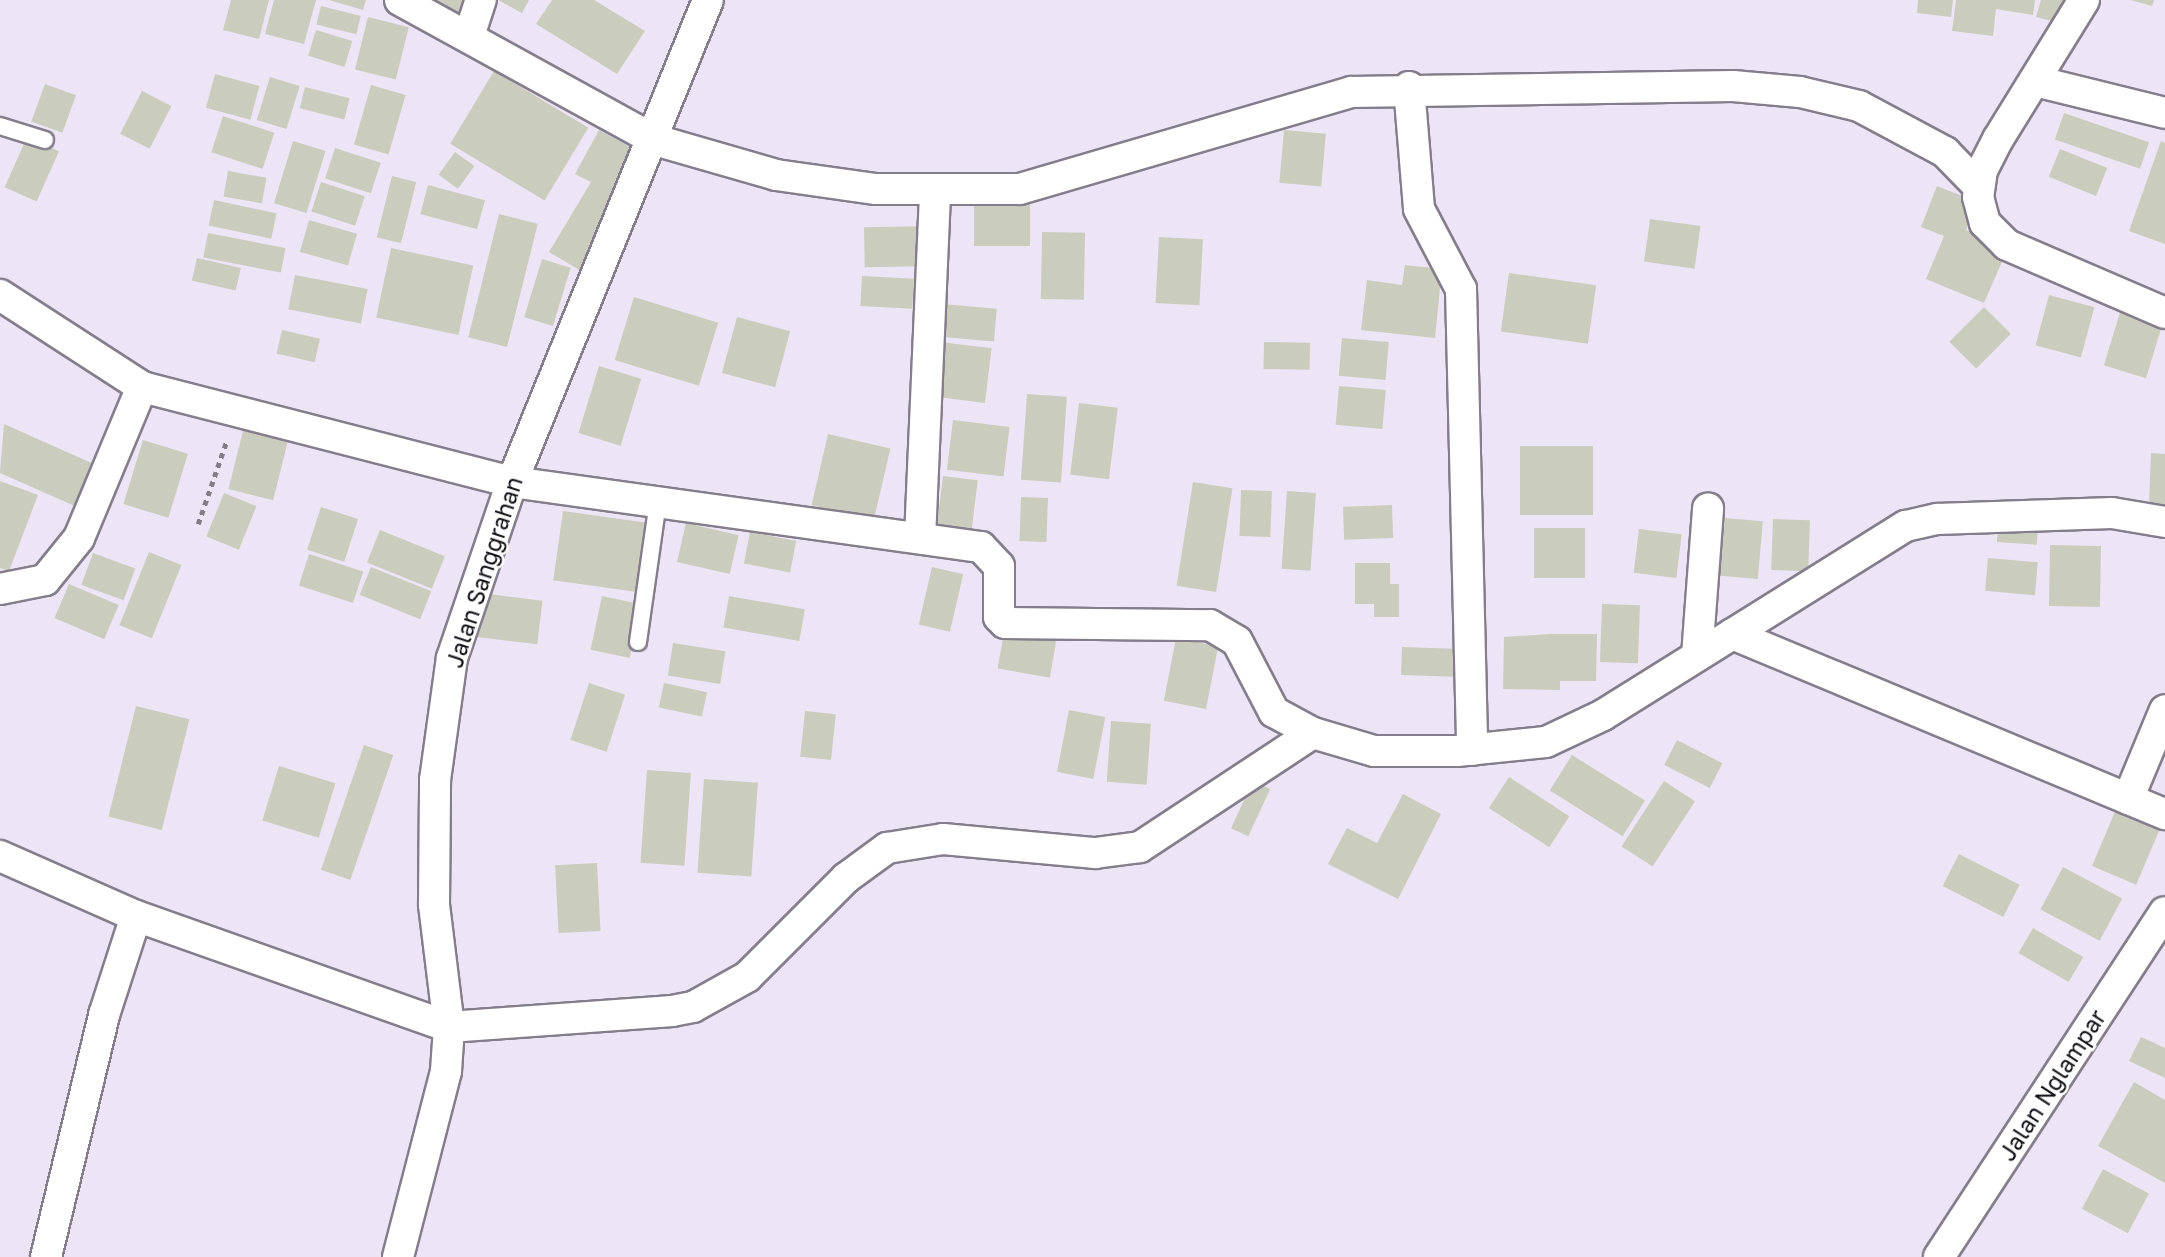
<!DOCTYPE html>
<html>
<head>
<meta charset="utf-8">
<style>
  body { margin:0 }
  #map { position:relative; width:2165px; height:1257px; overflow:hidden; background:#ece5f5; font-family:"Golos Text",sans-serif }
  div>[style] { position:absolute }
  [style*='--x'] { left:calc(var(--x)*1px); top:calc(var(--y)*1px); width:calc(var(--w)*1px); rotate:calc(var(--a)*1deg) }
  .building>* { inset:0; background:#cacdbd; transform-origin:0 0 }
  .path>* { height:4.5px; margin-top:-2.25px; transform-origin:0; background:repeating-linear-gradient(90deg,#827d88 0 5px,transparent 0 10px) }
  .roads { filter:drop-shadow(2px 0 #847e8c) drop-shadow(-2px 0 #847e8c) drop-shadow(0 2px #847e8c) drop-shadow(0 -2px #847e8c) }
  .service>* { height:16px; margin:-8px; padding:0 8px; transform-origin:8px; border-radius:8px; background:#fff }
  .minor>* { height:30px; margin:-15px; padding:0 15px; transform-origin:15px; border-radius:15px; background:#fff }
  span { translate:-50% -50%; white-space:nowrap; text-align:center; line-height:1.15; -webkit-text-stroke:5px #fff; paint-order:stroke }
  .street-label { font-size:23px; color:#100e13 }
</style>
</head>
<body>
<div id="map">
  <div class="building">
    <div style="clip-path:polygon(231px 0,269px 0,259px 39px,223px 30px)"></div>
    <div style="clip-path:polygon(274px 0,316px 0,304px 44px,265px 34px)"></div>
    <div style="clip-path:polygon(329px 0,366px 0,363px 10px)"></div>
    <div style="clip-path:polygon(435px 0,468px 0,460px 14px)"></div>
    <div style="clip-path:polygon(498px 0,529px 0,522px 13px)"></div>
    <div style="clip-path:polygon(552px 0,594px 0,645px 31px,617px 74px,536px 24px)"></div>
    <div style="clip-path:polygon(1918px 0,1953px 0,1951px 17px,1917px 13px)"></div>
    <div style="clip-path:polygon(1956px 0,2035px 0,2033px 15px,1996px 9px,1993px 36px,1952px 31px)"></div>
    <div style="clip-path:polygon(2041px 0,2069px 0,2064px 24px,2036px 17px)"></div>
    <div style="clip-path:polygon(2130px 0,2154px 0,2152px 6px)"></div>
    <div style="left:321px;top:6px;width:41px;height:19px;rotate:14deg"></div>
    <div style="left:368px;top:17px;width:42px;height:54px;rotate:14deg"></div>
    <div style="left:316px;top:30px;width:38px;height:27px;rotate:17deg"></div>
    <div style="left:494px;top:71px;width:110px;height:85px;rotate:31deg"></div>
    <div style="left:215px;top:74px;width:46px;height:35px;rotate:15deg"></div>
    <div style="left:270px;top:77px;width:31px;height:45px;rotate:17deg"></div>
    <div style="left:45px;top:84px;width:33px;height:40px;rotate:20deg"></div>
    <div style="left:371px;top:85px;width:36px;height:62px;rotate:16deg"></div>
    <div style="left:305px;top:87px;width:46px;height:22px;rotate:14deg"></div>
    <div style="left:142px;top:91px;width:33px;height:48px;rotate:27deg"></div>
    <div style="left:2064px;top:113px;width:90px;height:28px;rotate:19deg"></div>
    <div style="left:223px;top:116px;width:54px;height:38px;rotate:18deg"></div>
    <div style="clip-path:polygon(599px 130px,643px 154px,583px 272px,549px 252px,591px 182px,575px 174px)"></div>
    <div style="left:1284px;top:130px;width:42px;height:53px;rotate:5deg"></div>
    <div style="left:27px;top:137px;width:35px;height:55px;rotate:24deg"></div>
    <div style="left:293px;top:141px;width:34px;height:65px;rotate:17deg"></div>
    <div style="clip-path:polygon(2161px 141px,2165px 143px,2165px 244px,2129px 231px)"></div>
    <div style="left:335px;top:148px;width:48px;height:32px;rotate:18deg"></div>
    <div style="left:2060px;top:149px;width:51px;height:30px;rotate:22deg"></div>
    <div style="left:455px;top:152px;width:24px;height:28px;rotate:36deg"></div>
    <div style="left:228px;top:171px;width:39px;height:26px;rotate:10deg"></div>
    <div style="left:392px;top:176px;width:25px;height:63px;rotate:14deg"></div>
    <div style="left:321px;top:182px;width:46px;height:31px;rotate:18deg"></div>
    <div style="left:428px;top:185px;width:59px;height:30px;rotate:15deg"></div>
    <div style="clip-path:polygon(1937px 186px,1977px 202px,1966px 230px,2008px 248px,1984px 303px,1926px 279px,1944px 236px,1921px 227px)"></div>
    <div style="left:214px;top:200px;width:64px;height:26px;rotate:12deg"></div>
    <div style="left:974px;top:203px;width:56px;height:43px"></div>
    <div style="left:499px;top:214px;width:40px;height:127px;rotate:14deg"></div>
    <div style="left:1650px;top:219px;width:51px;height:43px;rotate:8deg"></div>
    <div style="left:309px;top:220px;width:50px;height:33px;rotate:16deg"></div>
    <div style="left:931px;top:226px;width:40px;height:67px;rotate:89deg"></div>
    <div style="left:1042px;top:232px;width:43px;height:67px;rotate:1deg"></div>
    <div style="left:208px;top:233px;width:79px;height:25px;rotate:11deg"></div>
    <div style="left:1159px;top:237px;width:44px;height:66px;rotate:3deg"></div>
    <div style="left:391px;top:248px;width:84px;height:71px;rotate:12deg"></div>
    <div style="left:197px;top:258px;width:45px;height:23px;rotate:13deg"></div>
    <div style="left:542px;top:259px;width:30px;height:61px;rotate:17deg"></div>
    <div style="clip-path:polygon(1405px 265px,1442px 269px,1435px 338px,1361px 330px,1367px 280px,1402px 285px)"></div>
    <div style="left:1509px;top:273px;width:88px;height:59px;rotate:8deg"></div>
    <div style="left:295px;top:275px;width:74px;height:35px;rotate:11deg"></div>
    <div style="left:862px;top:276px;width:52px;height:30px;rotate:3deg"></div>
    <div style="left:2049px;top:295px;width:47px;height:52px;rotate:15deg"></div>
    <div style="left:634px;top:297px;width:88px;height:66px;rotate:17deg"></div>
    <div style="left:943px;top:304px;width:54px;height:33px;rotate:5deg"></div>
    <div style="left:2122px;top:306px;width:44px;height:62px;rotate:17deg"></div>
    <div style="left:1984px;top:307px;width:38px;height:49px;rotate:45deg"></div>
    <div style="left:737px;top:317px;width:55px;height:58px;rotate:15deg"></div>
    <div style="left:282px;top:330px;width:39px;height:24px;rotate:13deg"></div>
    <div style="left:1342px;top:338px;width:47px;height:38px;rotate:5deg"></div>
    <div style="left:940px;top:342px;width:52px;height:55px;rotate:7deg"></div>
    <div style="left:1264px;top:342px;width:46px;height:27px;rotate:1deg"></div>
    <div style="left:599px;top:366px;width:44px;height:70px;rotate:17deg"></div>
    <div style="left:1339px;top:386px;width:47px;height:39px;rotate:5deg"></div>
    <div style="left:1027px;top:394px;width:40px;height:86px;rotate:4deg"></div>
    <div style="left:1079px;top:403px;width:39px;height:72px;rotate:7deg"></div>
    <div style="left:953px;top:420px;width:57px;height:50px;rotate:7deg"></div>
    <div style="clip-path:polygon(4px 424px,105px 469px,86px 511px,0 473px)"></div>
    <div style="left:244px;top:427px;width:46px;height:64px;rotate:14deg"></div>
    <div style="left:828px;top:434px;width:64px;height:73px;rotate:13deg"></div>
    <div style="left:143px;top:440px;width:47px;height:67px;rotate:17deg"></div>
    <div style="left:1520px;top:446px;width:73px;height:69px"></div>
    <div style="clip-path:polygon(2151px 453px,2165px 454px,2165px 505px,2149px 504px)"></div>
    <div style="left:943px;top:476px;width:35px;height:50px;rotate:7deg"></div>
    <div style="clip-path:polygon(0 481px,38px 495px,9px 571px,0 568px)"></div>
    <div style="left:1193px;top:482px;width:40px;height:105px;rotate:9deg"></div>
    <div style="left:1241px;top:490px;width:31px;height:46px;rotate:2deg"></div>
    <div style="left:1287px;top:491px;width:29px;height:78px;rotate:4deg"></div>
    <div style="left:224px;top:493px;width:35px;height:47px;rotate:22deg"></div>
    <div style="left:1021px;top:497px;width:27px;height:44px;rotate:2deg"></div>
    <div style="left:1392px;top:505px;width:33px;height:49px;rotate:88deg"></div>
    <div style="left:321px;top:507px;width:39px;height:45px;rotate:18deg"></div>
    <div style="left:563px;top:511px;width:88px;height:70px;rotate:8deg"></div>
    <div style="left:1725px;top:518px;width:38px;height:58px;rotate:5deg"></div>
    <div style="left:1773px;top:519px;width:37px;height:51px;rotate:2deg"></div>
    <div style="left:686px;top:523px;width:54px;height:40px;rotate:13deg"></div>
    <div style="left:1998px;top:525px;width:40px;height:17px;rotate:4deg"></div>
    <div style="left:1585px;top:528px;width:50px;height:51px;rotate:90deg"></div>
    <div style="left:1639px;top:529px;width:43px;height:44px;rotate:7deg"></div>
    <div style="left:380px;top:530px;width:70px;height:35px;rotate:22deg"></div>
    <div style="left:750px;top:532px;width:47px;height:32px;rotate:11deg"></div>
    <div style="left:2050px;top:545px;width:51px;height:61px;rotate:1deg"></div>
    <div style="left:149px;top:552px;width:35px;height:79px;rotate:22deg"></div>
    <div style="left:93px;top:553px;width:45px;height:34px;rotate:20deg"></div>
    <div style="left:309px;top:554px;width:57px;height:33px;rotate:18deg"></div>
    <div style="left:1988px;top:558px;width:50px;height:33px;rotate:5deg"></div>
    <div style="clip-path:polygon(1355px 563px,1390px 563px,1390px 584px,1399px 584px,1399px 617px,1374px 617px,1374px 604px,1355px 604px)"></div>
    <div style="left:371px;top:567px;width:65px;height:30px;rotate:22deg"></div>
    <div style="left:932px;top:567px;width:32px;height:59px;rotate:13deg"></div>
    <div style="left:69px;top:584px;width:54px;height:37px;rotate:23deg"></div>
    <div style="left:480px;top:593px;width:63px;height:44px;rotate:7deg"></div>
    <div style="left:602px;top:596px;width:40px;height:55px;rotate:12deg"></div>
    <div style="left:729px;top:596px;width:77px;height:32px;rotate:10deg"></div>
    <div style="left:1602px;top:604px;width:38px;height:58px;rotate:2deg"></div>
    <div style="left:1004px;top:632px;width:53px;height:37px;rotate:10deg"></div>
    <div style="clip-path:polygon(1550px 634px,1597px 634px,1596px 681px,1560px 681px,1560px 690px,1503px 689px,1504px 637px)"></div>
    <div style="left:1176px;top:638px;width:43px;height:64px;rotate:11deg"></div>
    <div style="left:673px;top:643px;width:53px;height:33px;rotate:9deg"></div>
    <div style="left:1402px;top:647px;width:60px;height:28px;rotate:2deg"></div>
    <div style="left:589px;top:683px;width:38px;height:60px;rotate:18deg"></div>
    <div style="left:664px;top:683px;width:44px;height:25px;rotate:12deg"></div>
    <div style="left:136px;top:706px;width:55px;height:114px;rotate:14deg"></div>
    <div style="left:1069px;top:710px;width:37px;height:63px;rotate:11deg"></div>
    <div style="left:805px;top:711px;width:31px;height:46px;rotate:6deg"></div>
    <div style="left:1111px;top:721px;width:40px;height:61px;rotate:4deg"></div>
    <div style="left:1677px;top:740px;width:51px;height:28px;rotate:27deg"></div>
    <div style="left:364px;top:745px;width:31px;height:132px;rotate:19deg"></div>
    <div style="left:1572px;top:755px;width:86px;height:42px;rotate:32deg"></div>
    <div style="left:279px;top:766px;width:59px;height:57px;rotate:17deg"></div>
    <div style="left:647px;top:770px;width:44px;height:93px;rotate:4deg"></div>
    <div style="left:1509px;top:777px;width:72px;height:37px;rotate:33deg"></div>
    <div style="left:704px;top:779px;width:54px;height:94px;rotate:4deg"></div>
    <div style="left:1253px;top:781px;width:19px;height:52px;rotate:25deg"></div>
    <div style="left:1664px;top:781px;width:37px;height:78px;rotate:33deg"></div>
    <div style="clip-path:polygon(1403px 794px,1441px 814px,1398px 899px,1328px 864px,1347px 828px,1377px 843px)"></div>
    <div style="left:2117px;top:807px;width:48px;height:64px;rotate:23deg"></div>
    <div style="left:1959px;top:854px;width:68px;height:36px;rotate:27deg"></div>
    <div style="left:597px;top:863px;width:68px;height:42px;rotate:87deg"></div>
    <div style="left:2063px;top:867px;width:67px;height:48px;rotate:28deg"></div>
    <div style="left:2033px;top:928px;width:58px;height:29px;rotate:30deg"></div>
    <div style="clip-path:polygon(2141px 1037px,2165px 1048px,2165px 1078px,2129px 1061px)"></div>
    <div style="clip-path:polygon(2134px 1082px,2165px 1100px,2165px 1183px,2098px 1146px)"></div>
    <div style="left:2103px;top:1169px;width:52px;height:45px;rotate:28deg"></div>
  </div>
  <div class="path">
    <div style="--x:198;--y:524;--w:89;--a:-71"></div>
  </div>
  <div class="roads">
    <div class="service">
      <div style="--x:0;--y:126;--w:47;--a:17.3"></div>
      <div style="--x:638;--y:642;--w:141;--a:-81.9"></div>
    </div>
    <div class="minor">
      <div style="--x:400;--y:0;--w:291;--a:28.8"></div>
      <div style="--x:655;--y:140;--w:126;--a:16.1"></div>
      <div style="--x:776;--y:175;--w:101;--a:8"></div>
      <div style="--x:876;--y:189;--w:144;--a:0"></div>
      <div style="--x:1020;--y:189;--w:345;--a:-16.3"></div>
      <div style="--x:1351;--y:92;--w:382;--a:-0.9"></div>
      <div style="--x:1733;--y:86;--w:67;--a:5.1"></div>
      <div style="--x:1800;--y:92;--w:61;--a:13.3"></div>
      <div style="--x:1859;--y:106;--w:98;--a:28.1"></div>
      <div style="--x:1945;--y:152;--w:49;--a:45.8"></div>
      <div style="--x:2084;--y:0;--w:163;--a:121.7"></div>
      <div style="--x:1998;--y:139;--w:35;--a:117"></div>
      <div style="--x:1982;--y:170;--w:27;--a:98"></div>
      <div style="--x:1978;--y:197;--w:27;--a:75"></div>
      <div style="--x:1985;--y:223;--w:31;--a:45"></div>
      <div style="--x:2007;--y:245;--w:172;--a:23.3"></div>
      <div style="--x:469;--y:36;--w:38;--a:-72"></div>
      <div style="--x:2035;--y:81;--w:134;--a:13.8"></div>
      <div style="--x:1409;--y:87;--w:122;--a:85.3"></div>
      <div style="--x:1419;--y:209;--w:90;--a:62.3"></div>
      <div style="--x:1461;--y:289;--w:461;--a:88.6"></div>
      <div style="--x:0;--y:295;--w:169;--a:32.9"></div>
      <div style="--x:920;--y:538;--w:346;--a:-87.5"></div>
      <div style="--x:0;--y:589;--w:46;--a:-11.3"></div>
      <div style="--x:45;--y:580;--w:54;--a:-51"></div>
      <div style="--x:79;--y:538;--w:164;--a:-67.4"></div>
      <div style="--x:142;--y:387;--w:382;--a:14.4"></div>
      <div style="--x:512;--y:482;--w:473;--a:7.9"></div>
      <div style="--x:981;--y:547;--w:26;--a:47"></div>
      <div style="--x:999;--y:566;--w:51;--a:90"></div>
      <div style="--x:999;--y:617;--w:8;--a:45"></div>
      <div style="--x:1005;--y:623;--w:205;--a:0.6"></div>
      <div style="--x:1210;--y:625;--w:31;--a:31"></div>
      <div style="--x:1237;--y:641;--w:80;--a:62.5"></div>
      <div style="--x:1274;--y:712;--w:44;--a:28.3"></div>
      <div style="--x:1313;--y:733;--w:64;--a:16.4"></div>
      <div style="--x:1374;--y:751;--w:83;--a:0"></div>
      <div style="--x:1457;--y:751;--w:89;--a:-5.8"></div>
      <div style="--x:1546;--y:742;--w:63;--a:-25.3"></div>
      <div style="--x:1603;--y:715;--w:357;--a:-32"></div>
      <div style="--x:1906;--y:526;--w:32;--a:-13"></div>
      <div style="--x:1937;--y:519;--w:175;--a:-2"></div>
      <div style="--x:2112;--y:513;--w:54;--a:9.6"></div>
      <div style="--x:1732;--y:634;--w:469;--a:22.6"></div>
      <div style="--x:1697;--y:656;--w:148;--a:-85.7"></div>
      <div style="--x:2128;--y:799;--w:96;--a:-67.4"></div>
      <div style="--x:0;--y:856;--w:149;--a:23.8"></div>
      <div style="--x:46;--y:1257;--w:249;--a:-76.5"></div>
      <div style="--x:104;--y:1015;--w:104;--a:-72.1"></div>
      <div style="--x:136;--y:916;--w:332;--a:19.5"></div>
      <div style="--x:449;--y:1027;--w:224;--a:-4.1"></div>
      <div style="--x:672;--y:1011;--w:21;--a:-11"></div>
      <div style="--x:693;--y:1007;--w:62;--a:-29.1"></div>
      <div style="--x:747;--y:977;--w:140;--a:-45"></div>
      <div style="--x:846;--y:878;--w:51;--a:-36.2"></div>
      <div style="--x:887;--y:848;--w:57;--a:-9.1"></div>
      <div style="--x:943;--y:839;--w:153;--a:5.3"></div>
      <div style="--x:1095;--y:853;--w:45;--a:-7.6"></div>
      <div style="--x:1140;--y:847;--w:207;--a:-33.4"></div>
      <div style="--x:398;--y:1257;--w:192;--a:-75.5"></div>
      <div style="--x:446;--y:1071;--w:44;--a:-86.1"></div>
      <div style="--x:449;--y:1027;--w:124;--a:-97"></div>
      <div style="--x:434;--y:904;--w:124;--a:-89.5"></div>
      <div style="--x:435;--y:780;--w:123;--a:-82.1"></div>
      <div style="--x:452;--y:658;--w:186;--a:-71.2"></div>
      <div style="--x:512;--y:482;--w:520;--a:-67.87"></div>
      <div style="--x:1939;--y:1257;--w:412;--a:-56.8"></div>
    </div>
  </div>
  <div class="street-label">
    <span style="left:484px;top:572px;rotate:-72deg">Jalan Sanggrahan</span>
    <span style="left:2052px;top:1085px;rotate:-57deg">Jalan Nglampar</span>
  </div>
</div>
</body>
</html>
